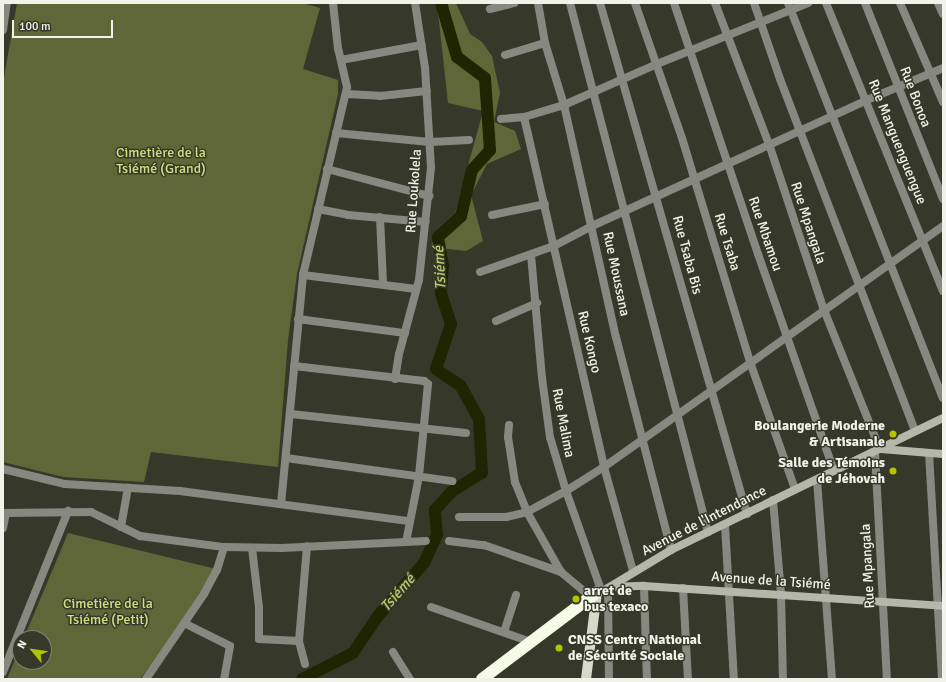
<!DOCTYPE html>
<html>
<head>
<meta charset="utf-8">
<style>
  body { margin:0 }
  #map { position:relative; width:946px; height:682px; overflow:hidden; background:#36392a; font-family:Signika,sans-serif }
  div>[style] { position:absolute }
  [style*='--x'] { left:calc(var(--x)*1px); top:calc(var(--y)*1px); width:calc(var(--w)*1px); rotate:calc(var(--a)*1deg) }
  .green>* { inset:0; background:#5f6739 }
  .river>* { height:12px; margin:-6px; padding:0 6px; transform-origin:6px; border-radius:6px; background:#202501 }
  .street>* { height:8px; margin:-4px; padding:0 4px; transform-origin:4px; border-radius:4px; background:#878981 }
  .secondary>* { height:8px; margin:-4px; padding:0 4px; transform-origin:4px; border-radius:4px; background:#b4b7aa }
  .primary>* { height:10px; margin:-5px; padding:0 5px; transform-origin:5px; border-radius:5px; background:#d7daca }
  .highway>* { height:12px; margin:-6px; padding:0 6px; transform-origin:6px; border-radius:6px; background:#f6fbe7 }
  .dots>* { width:11px; height:11px; translate:-50% -50%; box-sizing:border-box; border:2px solid #36392a; border-radius:50% }
  span { translate:-50% -50%; white-space:nowrap; text-align:center; line-height:1.15; -webkit-text-stroke:3px #36392a; paint-order:stroke }
  .street-label { font-size:14px; color:#f1f3e9 }
  .park-label { font-size:14px; color:#d0e07f }
  .poi-label { font-size:14px; color:#f1f3e9; font-weight:700 }
  .right { translate:-100% -50%; text-align:right }
  .left { translate:0 -50%; text-align:left }
  .water-label { font-size:15px; color:#baca69; font-style:italic }
  .frame { position:absolute; inset:0; border:4px solid #f1f3e9; pointer-events:none }
  .north { position:absolute; left:12px; top:630px; width:40px; height:40px; box-sizing:border-box; background:#36392a; border:1px solid #818376; border-radius:50%; rotate:299deg; font-size:11px; font-weight:700; line-height:16px; text-align:center; color:#f1f3e9 }
  .north::after { content:''; display:block; margin:auto; width:14px; height:18px; background:#b1c500; clip-path:polygon(50% 0,100% 100%,50% 72%,0 100%) }
  .scale { position:absolute; left:12px; top:20px; width:101px; height:18px; box-sizing:border-box; border:2px solid #f1f3e9; border-top:0; padding-left:5px; font-size:12px; line-height:14px; white-space:nowrap; color:#f1f3e9; -webkit-text-stroke:3px #36392a; paint-order:stroke }
</style>
</head>
<body>
<div id="map">
  <div class="green">
    <div style="clip-path:polygon(17px 3px,302px 3px,320px 8px,303px 69px,338px 80px,338px 94px,297px 274px,288px 340px,278px 467px,151px 452px,144px 482px,63px 477px,3px 462px,3px 83px)"></div>
    <div style="clip-path:polygon(437px 3px,456px 3px,470px 34px,482px 42px,492px 56px,500px 93px,494px 122px,515px 131px,521px 149px,487px 164px,471px 195px,483px 241px,466px 251px,430px 247px,440px 228px,454px 217px,483px 111px,448px 103px)"></div>
    <div style="clip-path:polygon(68px 533px,216px 569px,158px 657px,140px 679px,7px 679px,20px 648px,20px 662px,44px 662px,44px 638px,24px 638px)"></div>
  </div>
  <div class="river">
    <div style="--x:302;--y:679;--w:57;--a:-27"></div>
    <div style="--x:353;--y:653;--w:45;--a:-56"></div>
    <div style="--x:378;--y:616;--w:70;--a:-49"></div>
    <div style="--x:424;--y:563;--w:31;--a:-65"></div>
    <div style="--x:437;--y:535;--w:25;--a:-95"></div>
    <div style="--x:435;--y:510;--w:24;--a:-48"></div>
    <div style="--x:451;--y:492;--w:36;--a:-32"></div>
    <div style="--x:482;--y:473;--w:54;--a:-93.2"></div>
    <div style="--x:479;--y:419;--w:38;--a:-119"></div>
    <div style="--x:461;--y:386;--w:30;--a:-146"></div>
    <div style="--x:436;--y:369;--w:47;--a:-71.6"></div>
    <div style="--x:451;--y:324;--w:33;--a:-108"></div>
    <div style="--x:441;--y:293;--w:27;--a:-86"></div>
    <div style="--x:443;--y:266;--w:29;--a:-100"></div>
    <div style="--x:438;--y:237;--w:31;--a:-42"></div>
    <div style="--x:461;--y:216;--w:47;--a:-76.6"></div>
    <div style="--x:472;--y:170;--w:27;--a:-48"></div>
    <div style="--x:490;--y:150;--w:72;--a:-94"></div>
    <div style="--x:485;--y:78;--w:35;--a:-143"></div>
    <div style="--x:457;--y:57;--w:56;--a:-106.5"></div>
  </div>
  <div class="street">
    <div style="--x:538;--y:3;--w:41;--a:80.1"></div>
    <div style="--x:545;--y:43;--w:65;--a:73"></div>
    <div style="--x:564;--y:105;--w:238;--a:77.4"></div>
    <div style="--x:616;--y:337;--w:220;--a:75.5"></div>
    <div style="--x:570;--y:3;--w:547;--a:75.38"></div>
    <div style="--x:600;--y:3;--w:532;--a:73.95"></div>
    <div style="--x:635;--y:3;--w:143;--a:70.8"></div>
    <div style="--x:682;--y:138;--w:234;--a:73.1"></div>
    <div style="--x:750;--y:362;--w:135;--a:70.5"></div>
    <div style="--x:674;--y:3;--w:265;--a:71.5"></div>
    <div style="--x:758;--y:254;--w:230;--a:70.7"></div>
    <div style="--x:715;--y:3;--w:154;--a:69.1"></div>
    <div style="--x:770;--y:147;--w:172;--a:71.7"></div>
    <div style="--x:824;--y:310;--w:150;--a:68.1"></div>
    <div style="--x:754;--y:3;--w:80;--a:71.1"></div>
    <div style="--x:780;--y:79;--w:377;--a:69"></div>
    <div style="--x:788;--y:3;--w:424;--a:68.6"></div>
    <div style="--x:826;--y:3;--w:311;--a:67.9"></div>
    <div style="--x:865;--y:3;--w:211;--a:68.3"></div>
    <div style="--x:900;--y:3;--w:108;--a:66.5"></div>
    <div style="--x:938;--y:3;--w:12;--a:66"></div>
    <div style="--x:490;--y:9;--w:25;--a:-14"></div>
    <div style="--x:3;--y:30;--w:27;--a:-82"></div>
    <div style="--x:505;--y:55;--w:42;--a:-16.7"></div>
    <div style="--x:341;--y:60;--w:82;--a:-10.5"></div>
    <div style="--x:346;--y:94;--w:34;--a:3"></div>
    <div style="--x:380;--y:96;--w:47;--a:-6.1"></div>
    <div style="--x:524;--y:117;--w:359;--a:77.1"></div>
    <div style="--x:604;--y:467;--w:108;--a:74.4"></div>
    <div style="--x:501;--y:119;--w:23;--a:-5"></div>
    <div style="--x:524;--y:117;--w:42;--a:-16.7"></div>
    <div style="--x:564;--y:105;--w:102;--a:-23.8"></div>
    <div style="--x:657;--y:64;--w:163;--a:-22"></div>
    <div style="--x:336;--y:133;--w:94;--a:5.5"></div>
    <div style="--x:430;--y:142;--w:39;--a:-3"></div>
    <div style="--x:327;--y:169;--w:106;--a:14.8"></div>
    <div style="--x:318;--y:209;--w:31;--a:11"></div>
    <div style="--x:348;--y:215;--w:78;--a:5.1"></div>
    <div style="--x:492;--y:215;--w:54;--a:-11.7"></div>
    <div style="--x:380;--y:217;--w:67;--a:87.4"></div>
    <div style="--x:531;--y:255;--w:123;--a:84.9"></div>
    <div style="--x:542;--y:378;--w:60;--a:82.3"></div>
    <div style="--x:550;--y:437;--w:56;--a:73.5"></div>
    <div style="--x:566;--y:491;--w:105;--a:70.5"></div>
    <div style="--x:480;--y:272;--w:78;--a:-19.4"></div>
    <div style="--x:554;--y:246;--w:43;--a:-27.8"></div>
    <div style="--x:592;--y:226;--w:302;--a:-24.6"></div>
    <div style="--x:867;--y:100;--w:82;--a:-22.8"></div>
    <div style="--x:303;--y:275;--w:114;--a:7.1"></div>
    <div style="--x:298;--y:319;--w:108;--a:7.5"></div>
    <div style="--x:496;--y:321;--w:45;--a:-23.7"></div>
    <div style="--x:294;--y:366;--w:131;--a:6.6"></div>
    <div style="--x:424;--y:381;--w:5;--a:37"></div>
    <div style="--x:428;--y:384;--w:92;--a:95.6"></div>
    <div style="--x:419;--y:476;--w:67;--a:101.1"></div>
    <div style="--x:395;--y:379;--w:25;--a:-81"></div>
    <div style="--x:399;--y:354;--w:77;--a:-74.9"></div>
    <div style="--x:419;--y:280;--w:113;--a:-83.9"></div>
    <div style="--x:431;--y:168;--w:100;--a:-93.4"></div>
    <div style="--x:425;--y:68;--w:66;--a:-98.7"></div>
    <div style="--x:291;--y:414;--w:176;--a:6.2"></div>
    <div style="--x:509;--y:425;--w:12;--a:95"></div>
    <div style="--x:508;--y:437;--w:46;--a:81.2"></div>
    <div style="--x:515;--y:482;--w:32;--a:68"></div>
    <div style="--x:527;--y:512;--w:69;--a:60.5"></div>
    <div style="--x:561;--y:572;--w:38;--a:40"></div>
    <div style="--x:875;--y:452;--w:227;--a:87"></div>
    <div style="--x:929;--y:453;--w:226;--a:86.7"></div>
    <div style="--x:286;--y:458;--w:168;--a:7.9"></div>
    <div style="--x:3;--y:469;--w:64;--a:13.6"></div>
    <div style="--x:65;--y:484;--w:115;--a:3.5"></div>
    <div style="--x:180;--y:491;--w:231;--a:7.5"></div>
    <div style="--x:817;--y:480;--w:200;--a:85.7"></div>
    <div style="--x:773;--y:500;--w:94;--a:85.1"></div>
    <div style="--x:781;--y:594;--w:85;--a:88.7"></div>
    <div style="--x:281;--y:504;--w:230;--a:-84.5"></div>
    <div style="--x:303;--y:275;--w:193;--a:-76.8"></div>
    <div style="--x:347;--y:87;--w:39;--a:-103"></div>
    <div style="--x:338;--y:49;--w:46;--a:-96.2"></div>
    <div style="--x:3;--y:513;--w:88;--a:-0.7"></div>
    <div style="--x:91;--y:512;--w:55;--a:26.1"></div>
    <div style="--x:140;--y:536;--w:85;--a:7.5"></div>
    <div style="--x:224;--y:547;--w:58;--a:1"></div>
    <div style="--x:282;--y:548;--w:144;--a:-2.8"></div>
    <div style="--x:459;--y:517;--w:47;--a:0"></div>
    <div style="--x:506;--y:517;--w:22;--a:-13"></div>
    <div style="--x:527;--y:512;--w:44;--a:-28.3"></div>
    <div style="--x:566;--y:491;--w:45;--a:-32.3"></div>
    <div style="--x:604;--y:467;--w:416;--a:-35.4"></div>
    <div style="--x:725;--y:525;--w:154;--a:86.7"></div>
    <div style="--x:121;--y:527;--w:40;--a:-80"></div>
    <div style="--x:3;--y:528;--w:15;--a:-79"></div>
    <div style="--x:449;--y:541;--w:35;--a:7"></div>
    <div style="--x:484;--y:545;--w:82;--a:19.3"></div>
    <div style="--x:252;--y:548;--w:60;--a:83.3"></div>
    <div style="--x:259;--y:608;--w:31;--a:90"></div>
    <div style="--x:259;--y:639;--w:40;--a:2.9"></div>
    <div style="--x:644;--y:586;--w:93;--a:88.2"></div>
    <div style="--x:608;--y:588;--w:91;--a:89.4"></div>
    <div style="--x:683;--y:588;--w:91;--a:86.9"></div>
    <div style="--x:431;--y:607;--w:106;--a:19.3"></div>
    <div style="--x:186;--y:624;--w:49;--a:26.6"></div>
    <div style="--x:230;--y:646;--w:34;--a:100"></div>
    <div style="--x:504;--y:632;--w:39;--a:-72"></div>
    <div style="--x:393;--y:652;--w:32;--a:58"></div>
    <div style="--x:305;--y:664;--w:24;--a:-105"></div>
    <div style="--x:299;--y:641;--w:95;--a:-85.2"></div>
    <div style="--x:3;--y:672;--w:174;--a:-68"></div>
    <div style="--x:146;--y:679;--w:103;--a:-55.7"></div>
    <div style="--x:204;--y:594;--w:27;--a:-62"></div>
    <div style="--x:217;--y:570;--w:24;--a:-73"></div>
  </div>
  <div class="secondary">
    <div style="--x:881;--y:449;--w:62;--a:4.6"></div>
    <div style="--x:611;--y:587;--w:33;--a:-2"></div>
    <div style="--x:644;--y:586;--w:300;--a:3.8"></div>
    <div style="--x:608;--y:588;--w:74;--a:-31.1"></div>
    <div style="--x:671;--y:550;--w:302;--a:-25.9"></div>
  </div>
  <div class="primary">
    <div style="--x:586;--y:679;--w:88;--a:-82.8"></div>
  </div>
  <div class="highway">
    <div style="--x:482;--y:679;--w:144;--a:-37.1"></div>
  </div>
  <div class="dots">
    <div style="left:893px;top:434px;background:#b1c500"></div>
    <div style="left:893px;top:471px;background:#b1c500"></div>
    <div style="left:576px;top:599px;background:#b1c500"></div>
    <div style="left:559px;top:648px;background:#b1c500"></div>
  </div>
  <div class="street-label">
    <span style="left:915px;top:97px;rotate:69deg">Rue Bonoa</span>
    <span style="left:897px;top:142px;rotate:68deg">Rue Manguenguengue</span>
    <span style="left:414px;top:191px;rotate:-86deg">Rue Loukolela</span>
    <span style="left:808px;top:223px;rotate:72deg">Rue Mpangala</span>
    <span style="left:765px;top:234px;rotate:71deg">Rue Mbamou</span>
    <span style="left:727px;top:242px;rotate:73deg">Rue Tsaba</span>
    <span style="left:687px;top:255px;rotate:75deg">Rue Tsaba Bis</span>
    <span style="left:616px;top:274px;rotate:78deg">Rue Moussana</span>
    <span style="left:589px;top:342px;rotate:77deg">Rue Kongo</span>
    <span style="left:563px;top:423px;rotate:79deg">Rue Malima</span>
    <span style="left:704px;top:521px;rotate:-27deg">Avenue de l'Intendance</span>
    <span style="left:868px;top:566px;rotate:-93deg">Rue Mpangala</span>
    <span style="left:771px;top:581px;rotate:4deg">Avenue de la Tsiémé</span>
  </div>
  <div class="park-label">
    <span style="left:161px;top:161px">Cimetière de la<br>Tsiémé (Grand)</span>
    <span style="left:108px;top:612px">Cimetière de la<br>Tsiémé (Petit)</span>
  </div>
  <div class="poi-label">
    <span class="right" style="left:885px;top:434px">Boulangerie Moderne<br>&amp; Artisanale</span>
    <span class="right" style="left:885px;top:471px">Salle des Témoins<br>de Jéhovah</span>
    <span class="left" style="left:584px;top:599px">arret de<br>bus texaco</span>
    <span class="left" style="left:568px;top:648px">CNSS Centre National<br>de Sécurité Sociale</span>
  </div>
  <div class="water-label">
    <span style="left:440px;top:268px;rotate:-93deg">Tsiémé</span>
    <span style="left:398px;top:593px;rotate:-49deg">Tsiémé</span>
  </div>
  <div class="frame"></div>
  <div class="north">N</div>
  <div class="scale">100 m</div>
</div>
</body>
</html>
